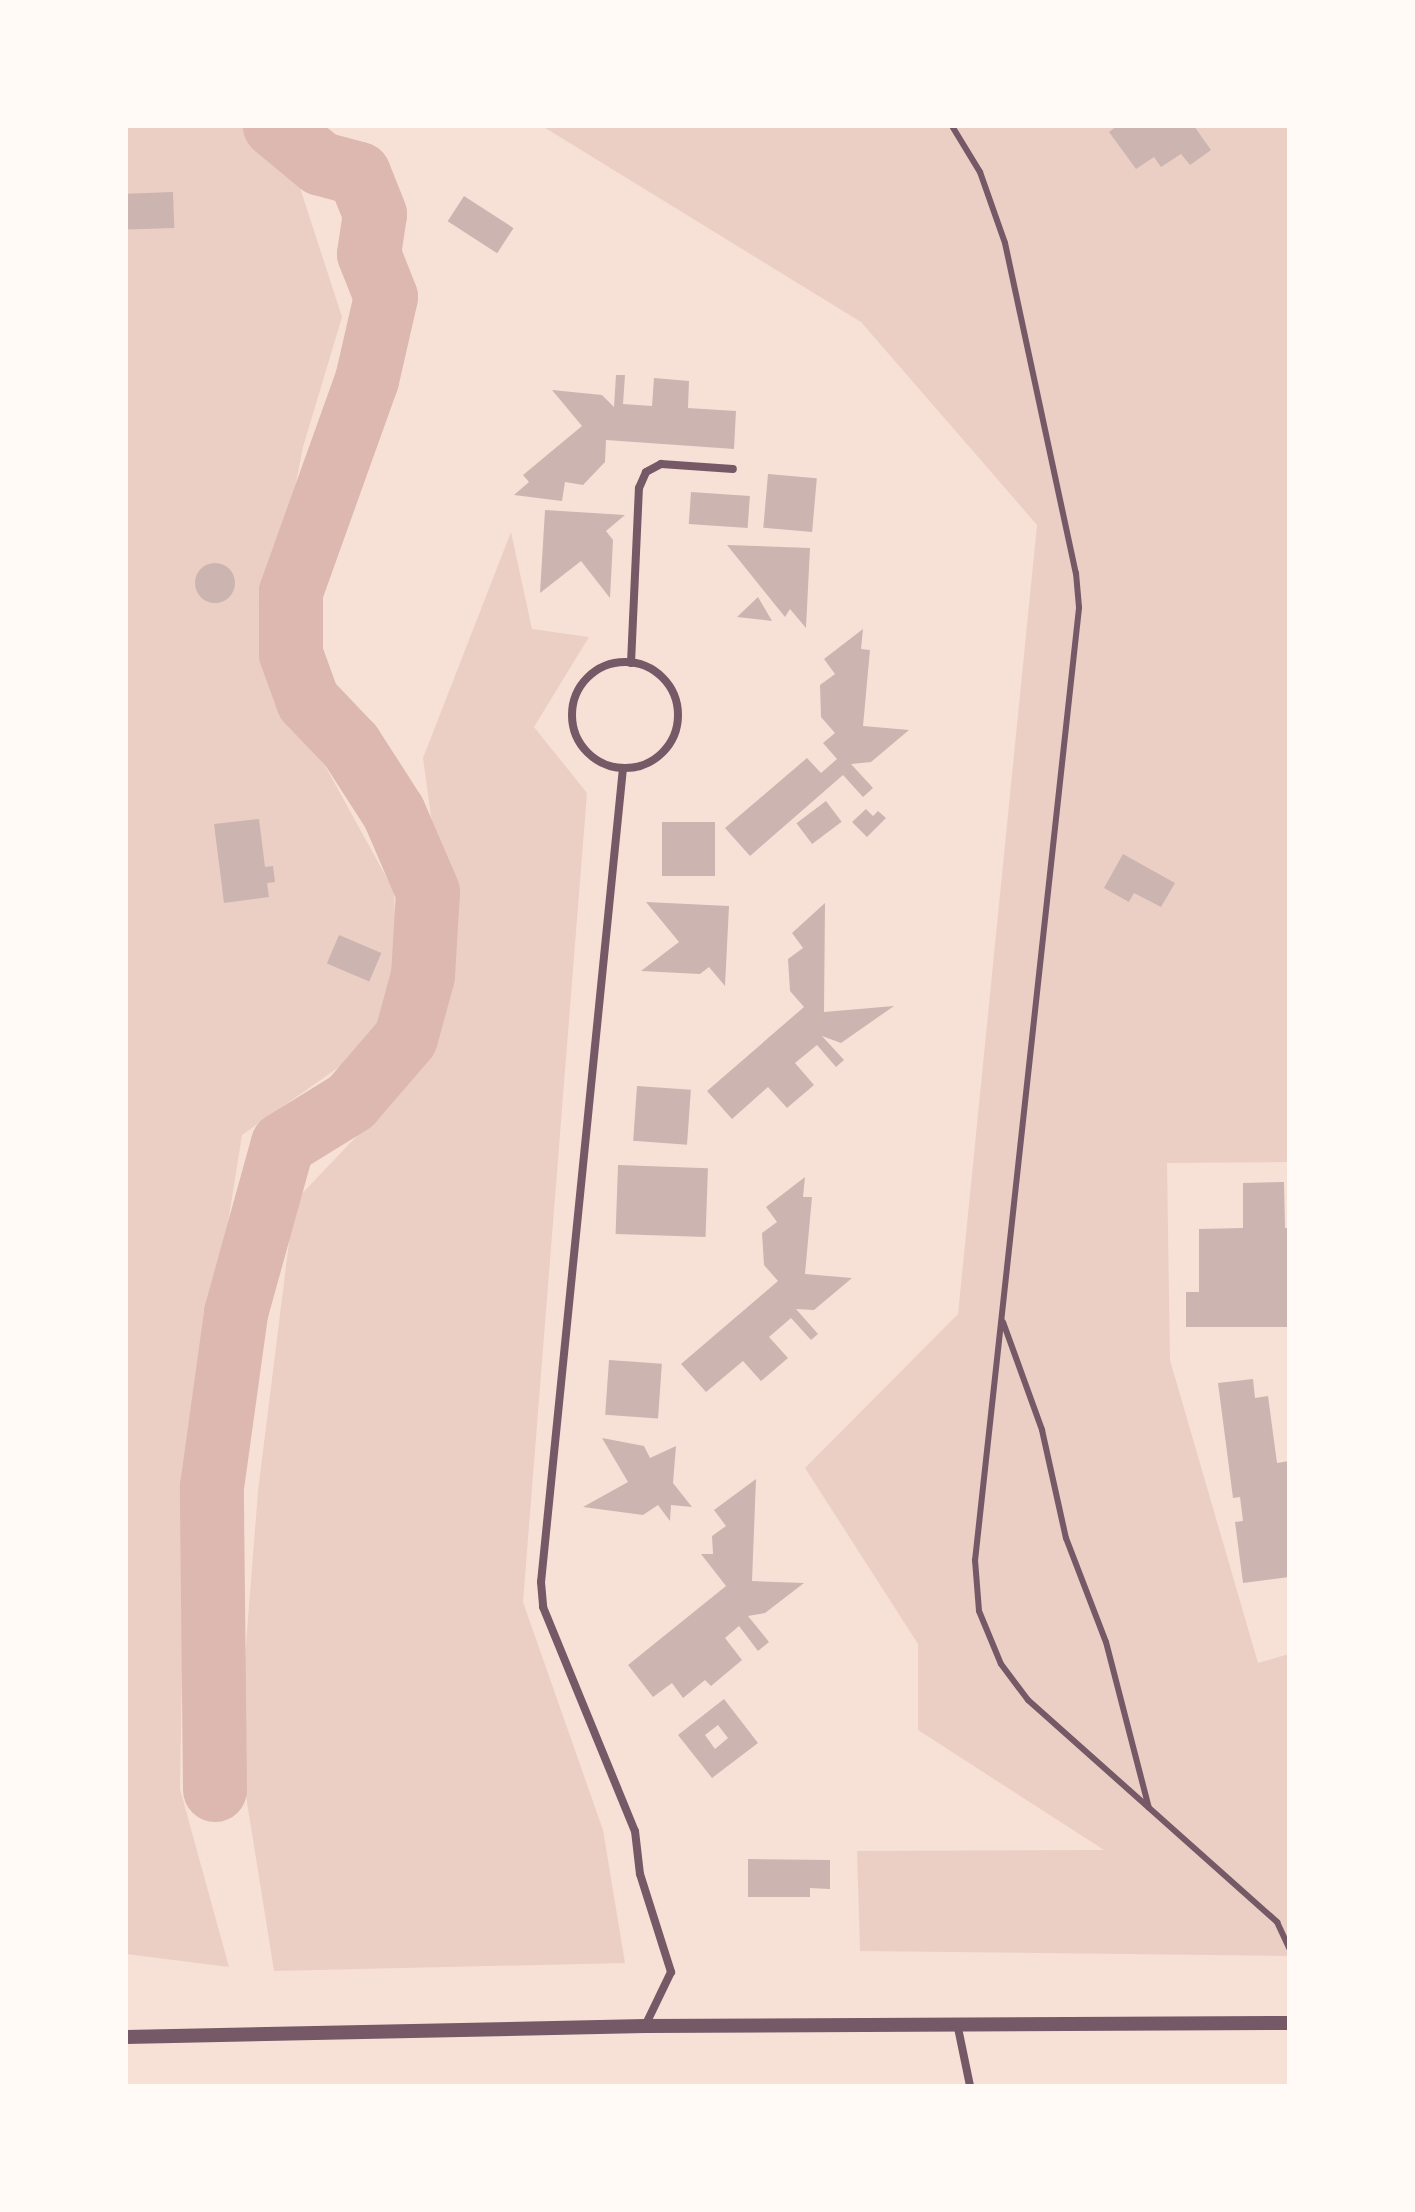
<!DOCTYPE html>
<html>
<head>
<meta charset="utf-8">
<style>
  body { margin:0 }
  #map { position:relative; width:1415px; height:2212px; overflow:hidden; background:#f7e1d7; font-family:Signika,sans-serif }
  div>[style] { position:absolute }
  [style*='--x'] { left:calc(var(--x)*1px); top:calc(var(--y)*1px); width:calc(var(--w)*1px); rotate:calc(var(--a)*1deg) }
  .green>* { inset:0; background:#ebcfc5 }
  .river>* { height:64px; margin:-32px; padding:0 32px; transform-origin:32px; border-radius:32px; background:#dcb8b0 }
  .building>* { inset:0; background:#ccb4b1; transform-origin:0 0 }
  .round { border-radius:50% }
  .service>* { height:6px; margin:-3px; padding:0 3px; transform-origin:3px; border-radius:3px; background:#755966 }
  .minor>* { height:8px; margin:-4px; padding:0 4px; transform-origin:4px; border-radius:4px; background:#755966 }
  .minor>.ring { margin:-4px; padding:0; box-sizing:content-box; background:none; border:8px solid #755966; border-radius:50% }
  .tertiary>* { height:14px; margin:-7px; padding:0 7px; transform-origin:7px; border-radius:7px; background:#755966 }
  span { translate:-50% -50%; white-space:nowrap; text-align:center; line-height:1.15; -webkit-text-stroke:7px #fffaf5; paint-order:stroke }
  .frame { position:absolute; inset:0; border:128px solid #fffaf5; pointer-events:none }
</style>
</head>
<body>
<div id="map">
  <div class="green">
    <div style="clip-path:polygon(126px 126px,280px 126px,342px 317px,303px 447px,263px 653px,394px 891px,398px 988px,359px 1053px,242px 1135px,185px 1493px,180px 1789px,229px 1967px,126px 1954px)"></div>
    <div style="clip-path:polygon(542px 126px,1289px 126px,1289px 1162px,1167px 1163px,1170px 1360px,1258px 1663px,1289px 1654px,1289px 1956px,860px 1951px,857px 1851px,1104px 1850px,918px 1730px,918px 1644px,805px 1468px,958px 1314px,1037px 525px,861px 322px)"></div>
    <div style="clip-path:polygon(511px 532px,532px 629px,589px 637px,534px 727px,587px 793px,523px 1602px,603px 1830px,625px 1963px,274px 1971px,238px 1746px,258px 1491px,294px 1202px,372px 1120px,454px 983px,423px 758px)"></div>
  </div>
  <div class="river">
    <div style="--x:215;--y:1790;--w:303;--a:-90.6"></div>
    <div style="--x:212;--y:1487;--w:176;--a:-82.1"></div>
    <div style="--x:236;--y:1313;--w:175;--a:-74.5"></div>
    <div style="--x:283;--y:1144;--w:80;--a:-31.7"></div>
    <div style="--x:351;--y:1102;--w:84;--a:-49.3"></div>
    <div style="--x:406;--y:1038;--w:64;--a:-74.7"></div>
    <div style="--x:423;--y:976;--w:84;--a:-86.6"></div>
    <div style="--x:428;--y:892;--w:86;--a:-113.3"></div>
    <div style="--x:394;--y:813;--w:80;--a:-122.7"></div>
    <div style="--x:351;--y:746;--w:62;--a:-133.7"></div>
    <div style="--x:308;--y:701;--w:50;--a:-109.9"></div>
    <div style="--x:291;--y:654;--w:62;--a:-90"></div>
    <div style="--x:291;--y:592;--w:225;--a:-70.3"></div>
    <div style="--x:367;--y:380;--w:85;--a:-77.1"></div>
    <div style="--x:386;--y:297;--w:46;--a:-111.6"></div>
    <div style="--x:369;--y:254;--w:40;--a:-81.5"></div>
    <div style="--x:375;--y:214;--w:43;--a:-111.8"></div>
    <div style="--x:359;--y:174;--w:39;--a:-165"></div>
    <div style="--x:321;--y:164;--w:60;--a:-140.4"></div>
  </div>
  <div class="building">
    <div style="clip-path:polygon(1117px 126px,1194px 126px,1211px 150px,1190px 165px,1181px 154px,1161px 167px,1154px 157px,1136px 169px,1109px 132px)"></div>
    <div style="left:173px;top:192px;width:36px;height:47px;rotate:88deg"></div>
    <div style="left:464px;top:196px;width:59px;height:30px;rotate:33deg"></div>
    <div style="clip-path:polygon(616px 375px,625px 375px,623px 404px,652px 406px,654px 378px,689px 381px,688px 408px,736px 411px,734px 449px,606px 440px,605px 462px,583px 485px,565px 482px,562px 501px,514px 495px,529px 482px,523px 475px,582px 426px,552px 390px,602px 395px,614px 407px)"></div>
    <div style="left:768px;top:474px;width:49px;height:54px;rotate:5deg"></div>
    <div style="left:691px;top:492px;width:59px;height:32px;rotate:4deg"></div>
    <div style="clip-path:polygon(545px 510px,625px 515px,606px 531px,613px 540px,610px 598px,581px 561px,540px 593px)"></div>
    <div style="clip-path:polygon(727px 545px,810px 548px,806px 628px,790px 609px,785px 617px)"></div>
    <div class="round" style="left:195px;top:563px;width:40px;height:40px"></div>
    <div style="clip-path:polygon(758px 597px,772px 621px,737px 617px)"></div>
    <div style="clip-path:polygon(863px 629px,861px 649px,870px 650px,863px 726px,909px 730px,871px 762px,851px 764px,873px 788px,863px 797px,843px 775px,750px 856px,725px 828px,807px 758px,821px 773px,837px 759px,823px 743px,835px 733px,821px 717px,820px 685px,835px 674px,824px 659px)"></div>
    <div style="left:826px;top:801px;width:26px;height:37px;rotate:53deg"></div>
    <div style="clip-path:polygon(866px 809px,873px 816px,878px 811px,886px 818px,867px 837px,852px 822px)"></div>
    <div style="clip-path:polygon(259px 819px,265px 867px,273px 866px,275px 882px,267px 883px,269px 897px,224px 903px,214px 824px)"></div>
    <div style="left:662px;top:822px;width:53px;height:54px"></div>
    <div style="clip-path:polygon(1123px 854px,1175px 883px,1161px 907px,1134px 893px,1129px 902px,1104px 888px)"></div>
    <div style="clip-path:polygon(646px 902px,729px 906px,725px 986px,709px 967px,700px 974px,641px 971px,679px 942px)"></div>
    <div style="clip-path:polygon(825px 903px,824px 1012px,894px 1006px,841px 1043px,822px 1036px,844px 1060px,836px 1067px,817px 1045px,795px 1063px,814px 1085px,787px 1108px,768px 1087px,732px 1119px,707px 1091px,804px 1007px,790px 991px,788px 959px,803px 948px,792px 933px)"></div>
    <div style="left:339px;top:935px;width:46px;height:31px;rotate:23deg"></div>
    <div style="left:637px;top:1086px;width:54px;height:55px;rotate:4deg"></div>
    <div style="left:618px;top:1165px;width:90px;height:69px;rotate:2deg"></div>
    <div style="clip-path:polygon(805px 1177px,803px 1197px,812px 1197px,805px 1274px,852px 1278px,814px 1310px,796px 1309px,818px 1334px,811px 1340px,791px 1318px,769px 1337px,788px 1358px,761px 1381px,743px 1361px,706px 1392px,681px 1364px,778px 1281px,764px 1265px,762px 1233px,777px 1222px,766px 1207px)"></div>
    <div style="clip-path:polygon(1284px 1182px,1285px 1228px,1289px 1228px,1289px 1327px,1186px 1327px,1186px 1292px,1199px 1292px,1199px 1229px,1243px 1228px,1243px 1183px)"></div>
    <div style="left:609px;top:1360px;width:53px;height:55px;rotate:4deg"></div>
    <div style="clip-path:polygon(1253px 1379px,1255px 1398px,1268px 1396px,1277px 1463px,1289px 1461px,1289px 1577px,1243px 1583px,1235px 1522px,1243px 1521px,1240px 1497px,1233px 1498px,1218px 1383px)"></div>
    <div style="clip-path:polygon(602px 1438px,644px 1446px,650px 1458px,676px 1446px,673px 1483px,692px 1507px,671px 1505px,670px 1521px,658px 1505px,643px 1515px,583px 1507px,628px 1482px)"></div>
    <div style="clip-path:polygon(756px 1479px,752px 1581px,804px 1583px,765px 1613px,748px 1616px,769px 1642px,758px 1651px,739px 1626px,725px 1638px,742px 1660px,711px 1686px,705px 1680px,683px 1698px,672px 1683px,653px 1697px,628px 1665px,726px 1586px,701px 1554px,713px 1554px,712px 1536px,726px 1526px,714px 1510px)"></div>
    <div style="clip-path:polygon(evenodd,724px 1699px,758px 1743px,712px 1778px,678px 1735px,724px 1699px,718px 1725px,728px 1738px,715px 1749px,705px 1735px,718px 1725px)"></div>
    <div style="clip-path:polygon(748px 1859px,830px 1860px,830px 1889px,810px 1888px,810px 1897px,748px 1897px)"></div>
  </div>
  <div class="service">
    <div style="--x:952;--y:126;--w:54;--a:58.7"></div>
    <div style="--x:980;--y:172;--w:75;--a:70.6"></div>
    <div style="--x:1005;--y:243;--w:338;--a:77.9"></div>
    <div style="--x:1076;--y:573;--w:35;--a:85"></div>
    <div style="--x:1079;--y:608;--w:958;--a:96.23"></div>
    <div style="--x:975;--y:1560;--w:51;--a:85.5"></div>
    <div style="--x:979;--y:1611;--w:57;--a:67.5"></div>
    <div style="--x:1001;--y:1664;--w:45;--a:53.1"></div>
    <div style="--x:1028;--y:1700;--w:334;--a:41.7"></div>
    <div style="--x:1277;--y:1922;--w:29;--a:65"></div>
    <div style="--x:1003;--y:1322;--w:115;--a:70.1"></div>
    <div style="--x:1042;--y:1430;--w:111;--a:77.5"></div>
    <div style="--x:1066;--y:1538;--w:111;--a:69"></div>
    <div style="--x:1106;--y:1642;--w:171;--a:75.5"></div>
  </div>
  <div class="minor">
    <div class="ring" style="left:572px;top:662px;width:98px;height:98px"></div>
    <div style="--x:631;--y:663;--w:175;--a:-87.4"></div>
    <div style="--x:639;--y:488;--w:17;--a:-66"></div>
    <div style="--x:646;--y:472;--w:17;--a:-28"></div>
    <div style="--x:661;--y:464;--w:72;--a:4"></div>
    <div style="--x:623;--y:768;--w:818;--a:95.75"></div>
    <div style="--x:541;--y:1582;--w:25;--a:85"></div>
    <div style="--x:543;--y:1607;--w:242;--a:67.7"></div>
    <div style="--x:635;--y:1831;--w:43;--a:83.4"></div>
    <div style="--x:640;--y:1874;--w:103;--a:72.4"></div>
    <div style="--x:671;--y:1972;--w:60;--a:115.7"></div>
    <div style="--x:957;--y:2023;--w:64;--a:78.3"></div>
  </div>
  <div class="tertiary">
    <div style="--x:126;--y:2037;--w:519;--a:-1.21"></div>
    <div style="--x:645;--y:2026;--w:644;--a:-0.27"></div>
  </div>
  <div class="frame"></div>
</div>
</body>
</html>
